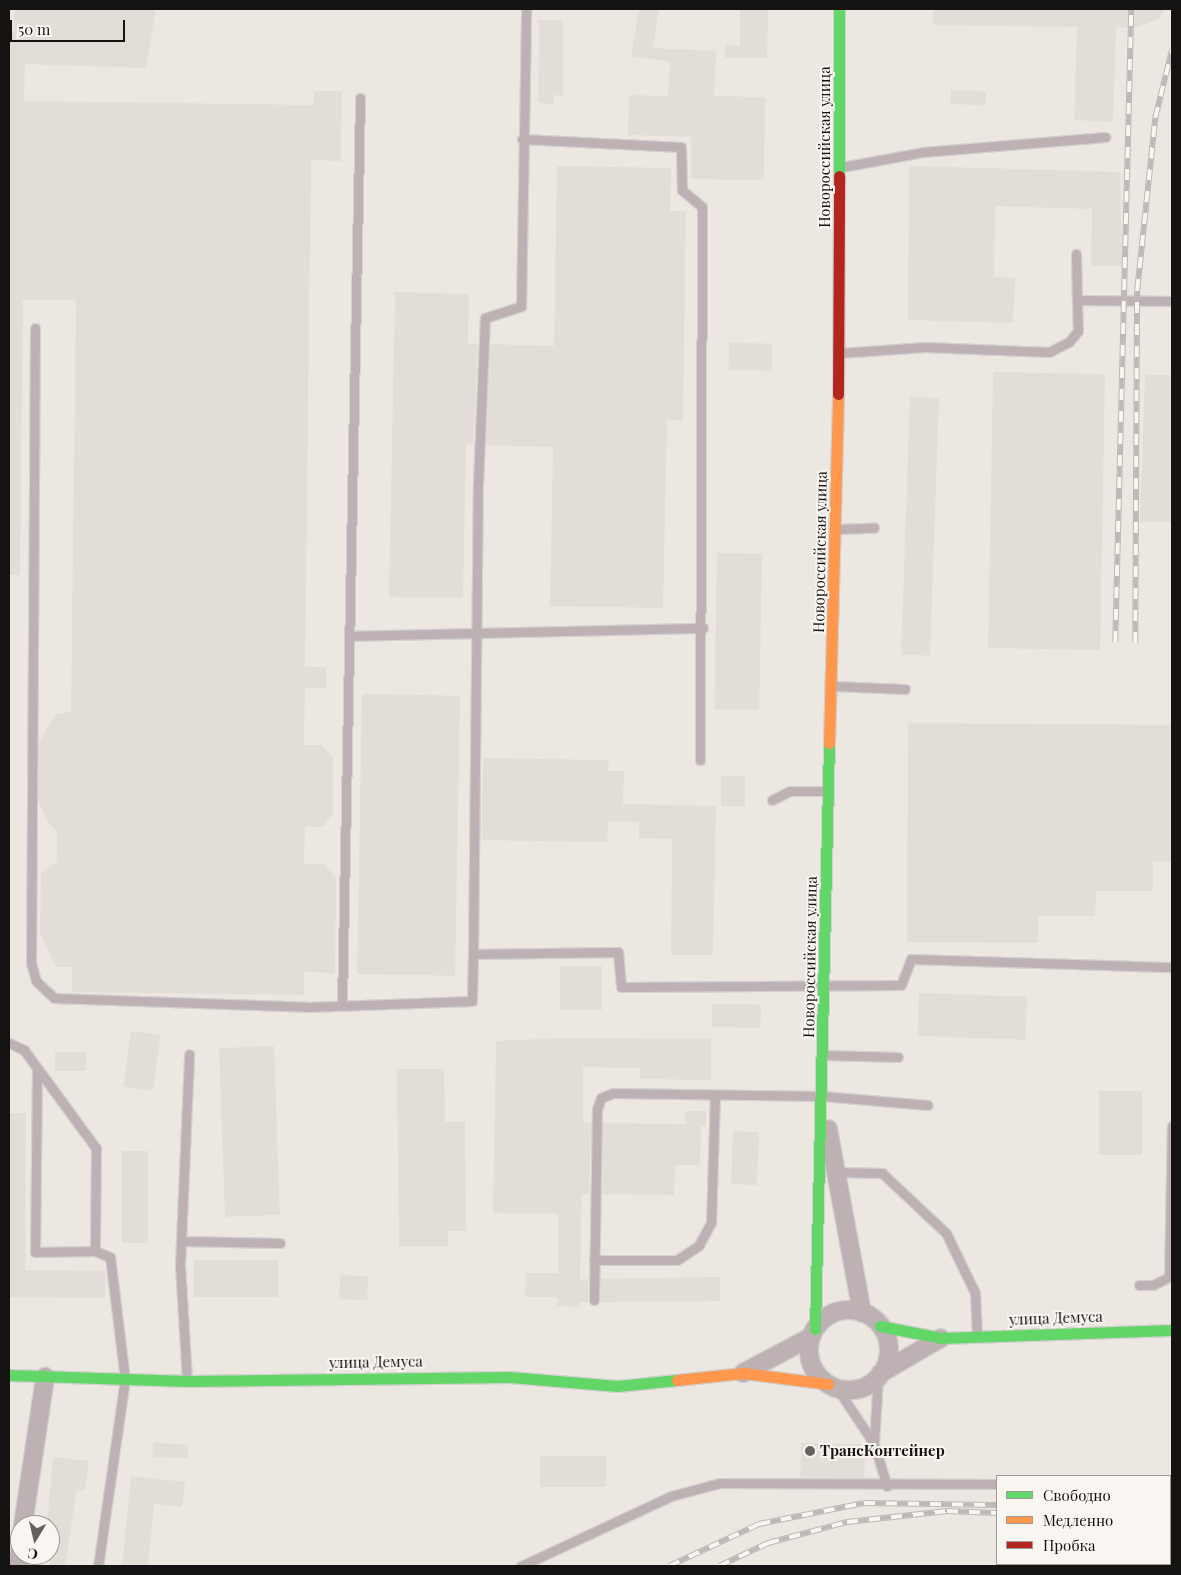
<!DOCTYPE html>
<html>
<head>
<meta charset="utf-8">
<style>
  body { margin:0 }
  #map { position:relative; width:1181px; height:1575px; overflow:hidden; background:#f7f5f3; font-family:"Playfair Display",serif }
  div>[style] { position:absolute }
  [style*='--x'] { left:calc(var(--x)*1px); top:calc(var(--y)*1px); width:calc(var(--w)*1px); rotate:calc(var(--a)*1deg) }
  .built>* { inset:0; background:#ece7e0 }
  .building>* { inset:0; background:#e2ded7; transform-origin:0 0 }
  .roads { filter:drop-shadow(1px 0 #d2d1d0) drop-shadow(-1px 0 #d2d1d0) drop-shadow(0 1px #d2d1d0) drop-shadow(0 -1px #d2d1d0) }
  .lane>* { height:9px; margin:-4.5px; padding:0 4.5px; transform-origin:4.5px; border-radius:4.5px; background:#beb1b3 }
  .street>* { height:18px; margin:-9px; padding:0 9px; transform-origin:9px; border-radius:9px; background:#beb1b3 }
  .street>.ring { margin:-9px; padding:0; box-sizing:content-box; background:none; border:18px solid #beb1b3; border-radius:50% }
  .fast>* { height:11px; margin:-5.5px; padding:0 5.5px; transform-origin:5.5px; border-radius:5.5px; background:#63d668 }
  .slow>* { height:11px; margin:-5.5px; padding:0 5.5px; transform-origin:5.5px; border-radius:5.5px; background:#ff974d }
  .jam>* { height:11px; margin:-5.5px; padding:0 5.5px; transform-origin:5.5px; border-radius:5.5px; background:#b3261e }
  .rail>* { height:5.5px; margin-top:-2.75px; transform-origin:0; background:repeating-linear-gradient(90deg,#f9f5f1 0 11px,#beb9b8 0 22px); box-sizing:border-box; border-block:1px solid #beb9b8 }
  .dots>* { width:14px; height:14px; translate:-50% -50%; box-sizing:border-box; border:2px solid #f9f5f1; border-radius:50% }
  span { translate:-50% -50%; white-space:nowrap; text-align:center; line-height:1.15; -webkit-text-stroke:4px #f9f5f1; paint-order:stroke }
  .street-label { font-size:15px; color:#141311 }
  .poi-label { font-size:15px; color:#141311; font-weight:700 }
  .left { translate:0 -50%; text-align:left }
  .frame { position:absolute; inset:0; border:10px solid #141311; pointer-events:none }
  .legend { position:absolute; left:996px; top:1475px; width:175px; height:90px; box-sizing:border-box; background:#f9f5f1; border:1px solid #9d9b97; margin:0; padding:6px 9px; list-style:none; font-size:15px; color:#141311 }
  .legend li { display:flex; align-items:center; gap:10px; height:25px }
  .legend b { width:25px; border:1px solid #9d9b97 }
  .north { position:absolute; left:10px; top:1515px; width:50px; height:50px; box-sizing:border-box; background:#f9f5f1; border:1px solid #9d9b97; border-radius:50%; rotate:189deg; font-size:14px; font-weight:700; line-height:20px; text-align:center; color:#141311 }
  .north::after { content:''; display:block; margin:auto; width:18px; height:22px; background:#636260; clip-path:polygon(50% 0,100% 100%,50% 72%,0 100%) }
  .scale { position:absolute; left:10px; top:20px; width:115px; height:22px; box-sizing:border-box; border:2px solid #141311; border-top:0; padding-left:6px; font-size:15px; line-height:18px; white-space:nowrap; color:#141311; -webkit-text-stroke:4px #f9f5f1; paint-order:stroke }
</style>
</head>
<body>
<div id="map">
  <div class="built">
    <div style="clip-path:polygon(evenodd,9px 9px,1172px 9px,1172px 1566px,9px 1566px,9px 9px,997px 1476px,1170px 1476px,1170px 1564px,997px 1564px,997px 1476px,9px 9px,20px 1525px,50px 1525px,50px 1555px,20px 1555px,20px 1525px)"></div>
  </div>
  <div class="building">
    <div style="clip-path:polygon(15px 9px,156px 9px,146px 68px,25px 64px,24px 101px,314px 105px,314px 91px,342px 91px,341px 161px,311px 160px,305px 667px,326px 667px,326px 688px,305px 688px,304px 745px,322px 745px,333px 758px,333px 813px,323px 827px,305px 827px,304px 864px,324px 864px,336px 878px,335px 973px,304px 972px,304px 995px,72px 992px,72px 967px,56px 967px,40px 933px,41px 874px,57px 861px,57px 832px,47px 821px,38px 800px,39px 742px,55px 715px,71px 711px,76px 300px,23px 300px,20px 575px,9px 575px,9px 30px,14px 31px)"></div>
    <div style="clip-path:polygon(639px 9px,659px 9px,653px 48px,716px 51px,714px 96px,765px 97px,764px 180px,691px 179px,691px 137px,628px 135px,629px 95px,668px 96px,670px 62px,631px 56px)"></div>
    <div style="clip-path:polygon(740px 9px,768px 9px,767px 58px,725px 58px,726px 45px,740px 46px)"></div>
    <div style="clip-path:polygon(933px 9px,1165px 9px,1159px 19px,1136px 28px,1116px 27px,1113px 122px,1074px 120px,1077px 27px,933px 25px)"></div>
    <div style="clip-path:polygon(539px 20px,563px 20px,563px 96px,554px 95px,554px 104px,538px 103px)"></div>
    <div style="left:951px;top:90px;width:35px;height:14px;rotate:2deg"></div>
    <div style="clip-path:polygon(557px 166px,671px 168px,670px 211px,686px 211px,683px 421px,667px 420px,663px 608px,550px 606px,553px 447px,486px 445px,490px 344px,554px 346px)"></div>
    <div style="clip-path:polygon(909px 166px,1120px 172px,1122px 266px,1091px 266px,1092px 209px,995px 206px,994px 277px,1015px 278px,1013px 323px,908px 320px)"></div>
    <div style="clip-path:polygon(395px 292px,469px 294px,468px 344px,478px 344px,473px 445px,466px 444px,463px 598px,389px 597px)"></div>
    <div style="left:729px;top:343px;width:43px;height:27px;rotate:1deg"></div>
    <div style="left:993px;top:372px;width:112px;height:276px;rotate:1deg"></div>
    <div style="clip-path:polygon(1145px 375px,1172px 375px,1172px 522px,1140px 522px)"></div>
    <div style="left:910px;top:397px;width:29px;height:258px;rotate:2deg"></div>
    <div style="left:717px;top:553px;width:45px;height:156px;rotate:1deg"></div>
    <div style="left:362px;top:694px;width:98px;height:280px;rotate:1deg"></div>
    <div style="clip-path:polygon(908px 723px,1172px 725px,1172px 862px,1153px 861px,1153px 891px,1096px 891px,1095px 916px,1038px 916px,1038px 943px,907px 942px)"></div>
    <div style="clip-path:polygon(483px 758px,609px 760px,608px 771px,624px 771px,623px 804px,716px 806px,713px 955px,671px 955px,672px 839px,639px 838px,639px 822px,608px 821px,607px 842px,482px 840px)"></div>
    <div style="left:721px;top:776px;width:24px;height:30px"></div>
    <div style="left:560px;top:966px;width:42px;height:44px"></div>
    <div style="left:919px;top:993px;width:108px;height:43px;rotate:2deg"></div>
    <div style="left:712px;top:1004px;width:49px;height:23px;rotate:1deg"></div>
    <div style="left:131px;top:1031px;width:30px;height:56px;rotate:8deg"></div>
    <div style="clip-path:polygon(561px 1038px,711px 1039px,711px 1080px,640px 1079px,640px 1068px,583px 1067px,583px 1123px,591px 1123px,589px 1194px,582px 1194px,580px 1279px,588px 1279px,588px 1302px,580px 1302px,580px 1307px,557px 1306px,557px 1297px,525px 1297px,526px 1273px,558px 1273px,558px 1214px,493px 1213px,496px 1041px)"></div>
    <div style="left:274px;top:1046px;width:169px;height:55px;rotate:88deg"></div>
    <div style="left:55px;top:1052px;width:31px;height:19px"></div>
    <div style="clip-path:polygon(397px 1069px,444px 1069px,445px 1122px,465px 1122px,466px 1231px,448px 1231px,448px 1246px,399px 1246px)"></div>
    <div style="left:1099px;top:1091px;width:43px;height:64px"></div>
    <div style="clip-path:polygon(685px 1111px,706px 1111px,706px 1126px,701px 1126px,700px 1165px,675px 1165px,674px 1195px,602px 1194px,603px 1123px,685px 1124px)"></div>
    <div style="clip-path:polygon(9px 1113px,26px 1113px,25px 1270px,105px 1271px,105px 1298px,9px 1297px)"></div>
    <div style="left:733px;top:1131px;width:26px;height:53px;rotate:2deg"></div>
    <div style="left:122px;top:1151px;width:26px;height:92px"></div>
    <div style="left:278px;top:1260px;width:37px;height:84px;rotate:90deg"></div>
    <div style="left:340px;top:1275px;width:28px;height:24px;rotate:2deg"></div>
    <div style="clip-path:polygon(708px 1277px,720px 1277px,720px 1301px,600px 1302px,601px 1279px)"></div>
    <div style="left:153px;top:1443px;width:35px;height:14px;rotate:2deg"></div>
    <div style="left:801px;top:1443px;width:64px;height:34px;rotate:1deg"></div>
    <div style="left:540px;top:1456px;width:66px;height:31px"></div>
    <div style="clip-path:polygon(53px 1457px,89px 1461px,85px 1490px,77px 1489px,65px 1566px,50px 1566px,47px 1525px)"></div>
    <div style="clip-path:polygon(131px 1476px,185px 1482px,182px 1507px,154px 1504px,148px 1566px,122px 1566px)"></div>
  </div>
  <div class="roads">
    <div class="lane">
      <div style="--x:522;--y:139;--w:159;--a:2.9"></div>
      <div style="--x:681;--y:147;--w:43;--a:88.7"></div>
      <div style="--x:682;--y:190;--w:26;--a:40"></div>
      <div style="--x:702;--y:207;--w:553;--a:90.21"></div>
      <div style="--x:842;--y:167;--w:82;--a:-10.5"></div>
      <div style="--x:923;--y:152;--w:183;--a:-4.7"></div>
      <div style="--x:1076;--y:254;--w:46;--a:88.8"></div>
      <div style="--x:1077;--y:300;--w:95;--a:0.6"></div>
      <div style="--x:35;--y:328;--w:635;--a:90.36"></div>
      <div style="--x:31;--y:963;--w:19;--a:74"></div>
      <div style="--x:36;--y:981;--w:25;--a:43"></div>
      <div style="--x:54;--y:998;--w:253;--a:2"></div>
      <div style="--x:307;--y:1007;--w:165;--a:-2.1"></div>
      <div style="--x:472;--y:1001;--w:47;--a:-88.8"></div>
      <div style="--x:473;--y:954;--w:145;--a:-0.8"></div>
      <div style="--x:618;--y:952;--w:35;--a:85"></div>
      <div style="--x:621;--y:987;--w:280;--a:-0.4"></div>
      <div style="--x:901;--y:985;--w:28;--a:-69"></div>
      <div style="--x:911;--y:959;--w:261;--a:1.8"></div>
      <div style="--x:840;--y:353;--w:85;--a:-4"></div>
      <div style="--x:925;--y:347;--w:124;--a:2.3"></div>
      <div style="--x:1049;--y:352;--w:22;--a:-27"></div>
      <div style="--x:1069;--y:342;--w:14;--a:-51"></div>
      <div style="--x:1078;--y:331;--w:31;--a:-92"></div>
      <div style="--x:836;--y:529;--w:38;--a:-2"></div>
      <div style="--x:349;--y:636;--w:354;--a:-1.3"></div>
      <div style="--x:833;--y:686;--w:72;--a:2.4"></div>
      <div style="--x:772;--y:800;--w:20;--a:-27"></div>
      <div style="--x:790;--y:791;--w:38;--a:0"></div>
      <div style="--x:473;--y:954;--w:470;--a:-89.4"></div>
      <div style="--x:478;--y:484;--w:166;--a:-87.6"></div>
      <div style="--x:485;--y:318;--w:38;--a:-18"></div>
      <div style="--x:521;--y:306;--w:297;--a:-89"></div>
      <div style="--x:342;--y:1003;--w:905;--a:-88.86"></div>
      <div style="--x:9;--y:1043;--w:17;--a:25"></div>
      <div style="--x:24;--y:1050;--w:122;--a:53.7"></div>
      <div style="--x:96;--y:1148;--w:103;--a:90.6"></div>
      <div style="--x:95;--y:1251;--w:16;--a:22"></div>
      <div style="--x:110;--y:1257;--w:123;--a:83"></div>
      <div style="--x:125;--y:1379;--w:189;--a:98.2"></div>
      <div style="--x:823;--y:1055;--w:75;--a:1.5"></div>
      <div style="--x:37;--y:1068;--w:184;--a:90.6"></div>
      <div style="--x:35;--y:1252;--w:60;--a:-1"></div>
      <div style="--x:835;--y:1172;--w:47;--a:1.2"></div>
      <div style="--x:882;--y:1173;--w:88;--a:43.2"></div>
      <div style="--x:946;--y:1233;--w:67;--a:64.2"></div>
      <div style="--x:975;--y:1293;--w:43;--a:87.3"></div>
      <div style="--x:181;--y:1241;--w:99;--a:1.2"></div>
      <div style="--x:594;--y:1260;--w:83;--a:0"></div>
      <div style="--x:677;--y:1260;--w:27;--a:-34"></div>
      <div style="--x:699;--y:1245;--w:26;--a:-62"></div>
      <div style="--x:711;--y:1222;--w:125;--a:-88.2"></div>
      <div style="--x:1139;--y:1285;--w:14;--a:0"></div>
      <div style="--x:1153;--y:1285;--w:18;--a:-27"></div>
      <div style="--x:1169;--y:1277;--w:151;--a:-88.9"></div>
      <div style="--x:594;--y:1300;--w:191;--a:-89.1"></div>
      <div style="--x:597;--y:1109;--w:12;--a:-70"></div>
      <div style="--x:601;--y:1098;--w:13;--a:-23"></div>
      <div style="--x:613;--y:1093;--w:209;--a:0.8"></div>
      <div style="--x:822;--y:1096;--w:106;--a:4.9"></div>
      <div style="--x:187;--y:1380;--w:116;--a:-93.5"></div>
      <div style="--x:180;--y:1264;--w:210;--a:-87.5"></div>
      <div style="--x:837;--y:1388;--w:67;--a:56.5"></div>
      <div style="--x:874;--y:1444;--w:44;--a:72.8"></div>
      <div style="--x:874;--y:1444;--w:67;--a:-86.6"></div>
      <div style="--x:1149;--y:1564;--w:2;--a:63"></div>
      <div style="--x:521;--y:1566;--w:166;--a:-25"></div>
      <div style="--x:671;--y:1496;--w:51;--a:-14.9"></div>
      <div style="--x:720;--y:1483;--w:277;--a:0.2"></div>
      <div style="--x:1055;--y:1566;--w:7;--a:-16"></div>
    </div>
    <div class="street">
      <div style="--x:828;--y:1129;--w:187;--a:79.5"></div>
      <div class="ring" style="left:809px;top:1310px;width:62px;height:62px"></div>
      <div style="--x:743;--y:1373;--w:77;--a:-27.9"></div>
      <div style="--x:881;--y:1373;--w:69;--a:-30.3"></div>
      <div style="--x:23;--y:1525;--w:150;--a:-81.5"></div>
      <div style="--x:18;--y:1566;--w:16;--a:-83"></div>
    </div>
    <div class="fast">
      <div style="--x:839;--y:9;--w:167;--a:90"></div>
      <div style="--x:880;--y:1326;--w:62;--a:11.1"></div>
      <div style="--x:941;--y:1338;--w:231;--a:-2"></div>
      <div style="--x:815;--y:1329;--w:586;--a:-88.63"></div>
      <div style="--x:9;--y:1375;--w:178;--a:1.9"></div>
      <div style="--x:187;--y:1381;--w:322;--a:-0.7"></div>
      <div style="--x:509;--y:1377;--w:109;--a:4.7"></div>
      <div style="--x:618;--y:1386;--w:59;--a:-5.8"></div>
    </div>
    <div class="slow">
      <div style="--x:829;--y:743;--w:349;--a:-88.5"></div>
      <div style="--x:677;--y:1380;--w:66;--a:-6.1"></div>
      <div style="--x:743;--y:1373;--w:86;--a:7.4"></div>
    </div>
    <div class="jam">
      <div style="--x:838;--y:394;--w:218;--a:-89.7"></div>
    </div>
  </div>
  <div class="rail">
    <div style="--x:1115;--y:642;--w:633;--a:-88.55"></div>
    <div style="--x:1135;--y:643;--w:353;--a:-89.7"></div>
    <div style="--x:1137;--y:290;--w:173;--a:-84"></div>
    <div style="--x:1155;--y:118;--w:71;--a:-76.2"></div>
    <div style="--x:1170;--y:1528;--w:2;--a:27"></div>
    <div style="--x:669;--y:1566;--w:99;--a:-25"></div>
    <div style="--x:759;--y:1524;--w:107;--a:-11.3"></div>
    <div style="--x:864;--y:1503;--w:133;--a:0.9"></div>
    <div style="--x:719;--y:1566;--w:54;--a:-25.1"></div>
    <div style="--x:768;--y:1543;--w:82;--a:-14.9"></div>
    <div style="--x:847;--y:1522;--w:101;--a:-6.3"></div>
    <div style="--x:947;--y:1511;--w:50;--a:2.3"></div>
  </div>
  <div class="dots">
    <div style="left:810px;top:1451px;background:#636260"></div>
  </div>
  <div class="street-label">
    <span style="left:825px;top:147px;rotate:-90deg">Новороссийская улица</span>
    <span style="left:820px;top:552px;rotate:-89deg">Новороссийская улица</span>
    <span style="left:810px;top:957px;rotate:-89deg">Новороссийская улица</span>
    <span style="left:1056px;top:1318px;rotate:-2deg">улица Демуса</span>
    <span style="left:376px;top:1362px;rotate:-1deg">улица Демуса</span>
  </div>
  <div class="poi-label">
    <span class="left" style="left:820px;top:1451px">ТрансКонтейнер</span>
  </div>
  <div class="frame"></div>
  <ul class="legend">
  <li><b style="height:6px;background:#63d668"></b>Свободно</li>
  <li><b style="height:6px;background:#ff974d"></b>Медленно</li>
  <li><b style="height:6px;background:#b3261e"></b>Пробка</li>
  </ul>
  <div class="north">С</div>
  <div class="scale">50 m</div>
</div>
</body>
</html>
